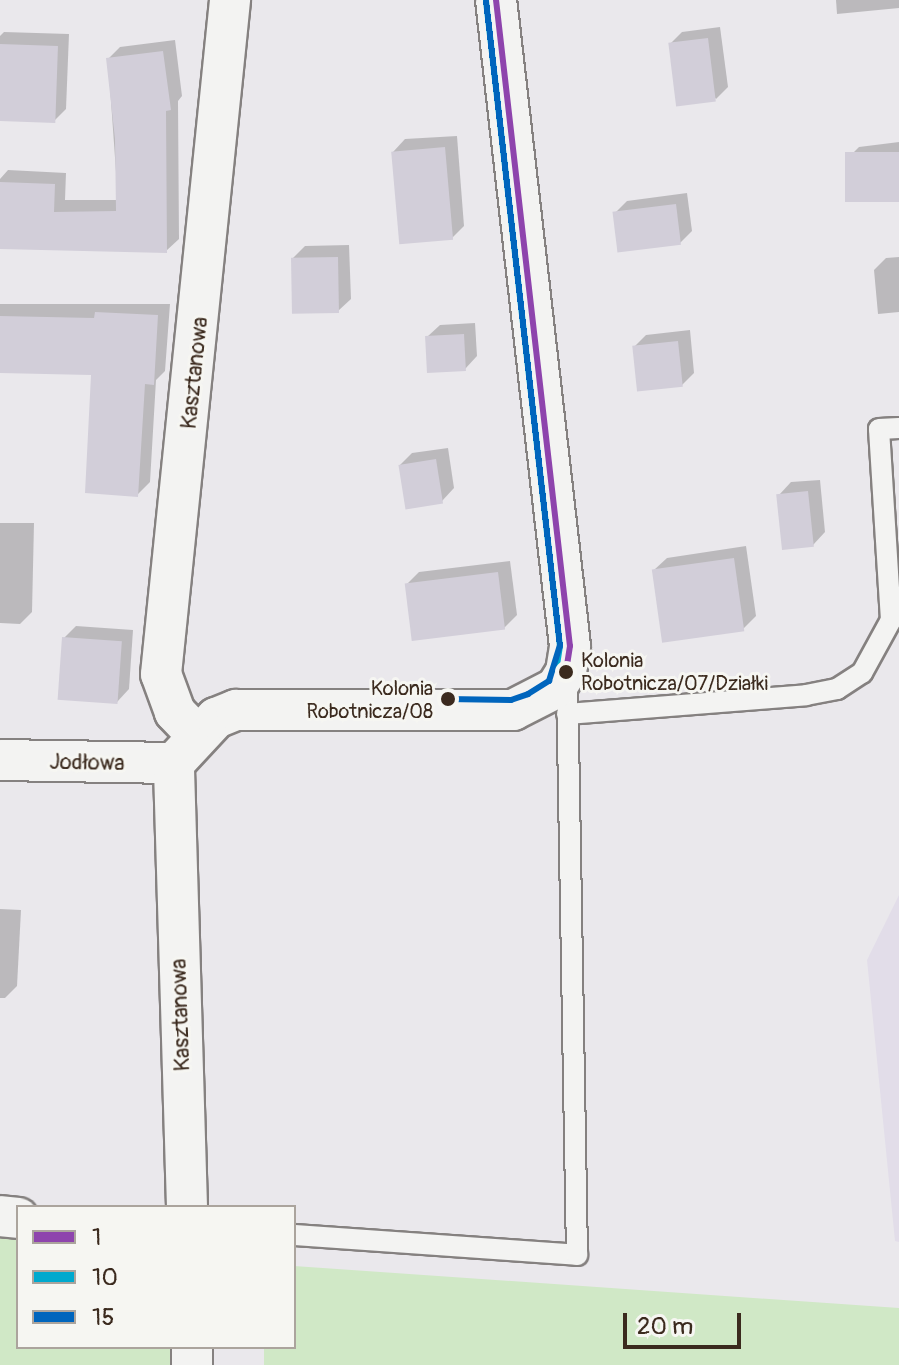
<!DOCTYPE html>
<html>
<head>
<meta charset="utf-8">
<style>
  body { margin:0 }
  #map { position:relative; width:899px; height:1365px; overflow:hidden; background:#eae8ec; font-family:Pangolin,sans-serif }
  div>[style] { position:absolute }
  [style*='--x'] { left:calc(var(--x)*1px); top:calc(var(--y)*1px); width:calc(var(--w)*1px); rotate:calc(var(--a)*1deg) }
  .built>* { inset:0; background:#e2dde9 }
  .green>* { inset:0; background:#d0e8c6 }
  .shadow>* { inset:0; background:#0003 }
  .building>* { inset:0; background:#d2ced9; transform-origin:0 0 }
  .roads { filter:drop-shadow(2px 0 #858180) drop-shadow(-2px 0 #858180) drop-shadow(0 2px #858180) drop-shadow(0 -2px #858180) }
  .service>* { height:20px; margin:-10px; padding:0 10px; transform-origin:10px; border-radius:10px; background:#f3f3f2 }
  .minor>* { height:40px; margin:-20px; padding:0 20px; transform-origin:20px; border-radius:20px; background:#f3f3f2 }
  .bus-1>* { height:6px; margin:-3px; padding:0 3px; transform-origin:3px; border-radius:3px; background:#8e44ad }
  .bus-2>* { height:6px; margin:-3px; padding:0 3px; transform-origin:3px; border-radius:3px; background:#00a9ce }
  .bus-3>* { height:6px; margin:-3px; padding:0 3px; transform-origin:3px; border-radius:3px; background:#0065bd }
  .dots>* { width:22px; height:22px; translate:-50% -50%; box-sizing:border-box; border:4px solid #f6f6f2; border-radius:50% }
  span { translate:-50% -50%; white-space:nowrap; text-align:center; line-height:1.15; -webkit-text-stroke:6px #f6f6f2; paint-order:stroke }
  .bus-label { font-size:20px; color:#3b2a1e }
  .left { translate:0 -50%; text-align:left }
  .right { translate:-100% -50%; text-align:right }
  .street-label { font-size:22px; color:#3b2a1e }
  .legend { position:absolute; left:16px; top:1205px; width:280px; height:144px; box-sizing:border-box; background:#f6f6f2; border:2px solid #aba49d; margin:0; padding:10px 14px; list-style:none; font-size:24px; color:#3b2a1e }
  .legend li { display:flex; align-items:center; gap:16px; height:40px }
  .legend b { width:40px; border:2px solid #aba49d }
  .scale { position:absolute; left:623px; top:1313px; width:118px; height:36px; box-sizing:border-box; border:4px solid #3b2a1e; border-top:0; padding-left:10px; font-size:24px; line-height:28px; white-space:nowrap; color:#3b2a1e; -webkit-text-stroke:6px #f6f6f2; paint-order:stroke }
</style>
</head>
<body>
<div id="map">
  <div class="built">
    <div style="clip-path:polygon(899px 895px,899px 1242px,895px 1241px,867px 960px)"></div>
  </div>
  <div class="green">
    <div style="clip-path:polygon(0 1216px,18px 1218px,18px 1347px,195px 1347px,197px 1365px,0 1365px)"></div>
    <div style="clip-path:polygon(294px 1266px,899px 1308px,899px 1365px,264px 1365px,264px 1347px,294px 1347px)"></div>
  </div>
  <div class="shadow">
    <div style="clip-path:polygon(836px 0,899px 0,899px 8px,837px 14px)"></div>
    <div style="clip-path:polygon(720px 27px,728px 87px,716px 99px,670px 44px,682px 32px)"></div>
    <div style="clip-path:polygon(4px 32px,69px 34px,66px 109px,54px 121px,0 119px,0 36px)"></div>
    <div style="clip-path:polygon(175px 40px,182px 96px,178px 101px,179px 239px,166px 251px,0 247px,0 179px,8px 170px,66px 173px,65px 200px,118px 200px,108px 59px,120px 47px)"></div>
    <div style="clip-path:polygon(457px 136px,464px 226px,452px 238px,393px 152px,405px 139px)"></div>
    <div style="clip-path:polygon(899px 142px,899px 200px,847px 159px,859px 147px)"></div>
    <div style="clip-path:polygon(687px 193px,692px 231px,680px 243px,615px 213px,627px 201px)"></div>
    <div style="clip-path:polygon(349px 245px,351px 299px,338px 311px,293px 258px,305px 246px)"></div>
    <div style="clip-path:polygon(899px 257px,899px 312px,878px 314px,874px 270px,886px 258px)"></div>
    <div style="clip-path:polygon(0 304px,170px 304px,165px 371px,156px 380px,150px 482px,137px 495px,93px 373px,0 371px)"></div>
    <div style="clip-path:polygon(475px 323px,477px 356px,465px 369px,427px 337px,440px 325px)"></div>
    <div style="clip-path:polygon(690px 330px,694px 373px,682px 385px,634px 347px,646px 335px)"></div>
    <div style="clip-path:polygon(448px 448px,454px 488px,442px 501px,400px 465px,412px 453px)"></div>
    <div style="clip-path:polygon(820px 480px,825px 532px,813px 545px,779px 495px,791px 482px)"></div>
    <div style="clip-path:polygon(0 523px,34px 523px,32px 612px,20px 624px,0 623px)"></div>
    <div style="clip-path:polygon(746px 546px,756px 616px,743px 629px,654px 570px,667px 558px)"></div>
    <div style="clip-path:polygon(510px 561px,517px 615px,504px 628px,407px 584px,419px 572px)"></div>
    <div style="clip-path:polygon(76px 626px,133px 630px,129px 689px,117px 702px,64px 638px)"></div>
    <div style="clip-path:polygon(0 909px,21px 910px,17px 986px,5px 998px,0 998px)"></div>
  </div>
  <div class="building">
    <div style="left:708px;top:38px;width:64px;height:40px;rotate:83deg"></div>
    <div style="left:0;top:44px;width:58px;height:77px;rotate:2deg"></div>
    <div style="clip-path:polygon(163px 51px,171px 110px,166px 111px,167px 253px,0 249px,0 182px,55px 184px,54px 212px,116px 211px,115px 139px,106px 58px)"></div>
    <div style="left:445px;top:147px;width:93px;height:54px;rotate:85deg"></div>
    <div style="left:899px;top:152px;width:50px;height:54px;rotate:90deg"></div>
    <div style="left:676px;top:204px;width:41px;height:64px;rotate:83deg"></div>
    <div style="left:338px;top:257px;width:56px;height:47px;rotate:89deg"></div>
    <div style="clip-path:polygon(95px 312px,158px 315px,154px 385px,145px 384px,138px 497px,85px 493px,91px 375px,0 373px,0 316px,94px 318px)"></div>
    <div style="left:464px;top:334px;width:37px;height:39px;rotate:87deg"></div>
    <div style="left:678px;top:341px;width:46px;height:46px;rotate:84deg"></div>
    <div style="left:436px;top:459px;width:45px;height:38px;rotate:81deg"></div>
    <div style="left:808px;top:491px;width:56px;height:32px;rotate:84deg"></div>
    <div style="left:734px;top:558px;width:74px;height:83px;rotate:82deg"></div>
    <div style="left:498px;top:572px;width:58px;height:94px;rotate:83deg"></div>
    <div style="left:62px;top:637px;width:60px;height:63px;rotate:4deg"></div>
  </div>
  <div class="roads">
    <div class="service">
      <div style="--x:567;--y:714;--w:240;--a:-4.5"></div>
      <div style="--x:806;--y:695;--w:32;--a:-11"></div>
      <div style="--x:837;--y:689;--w:30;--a:-33"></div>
      <div style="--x:862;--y:673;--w:60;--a:-61.3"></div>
      <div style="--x:891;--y:620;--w:191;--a:-93.6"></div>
      <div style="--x:879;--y:429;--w:20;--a:-3"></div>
      <div style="--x:294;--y:1235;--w:284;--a:4"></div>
      <div style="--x:577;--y:1255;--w:576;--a:-90.99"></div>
    </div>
    <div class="minor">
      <div style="--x:197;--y:735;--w:32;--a:-134"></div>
      <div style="--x:175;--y:712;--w:40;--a:-110.2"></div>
      <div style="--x:161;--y:674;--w:678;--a:-84.15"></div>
      <div style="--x:0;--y:760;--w:174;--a:1"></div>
      <div style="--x:187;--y:1207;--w:444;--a:-91.7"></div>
      <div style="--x:174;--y:763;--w:62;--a:-47"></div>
      <div style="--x:216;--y:718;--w:22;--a:-22"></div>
      <div style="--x:236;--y:710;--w:277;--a:0"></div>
      <div style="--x:513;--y:710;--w:48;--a:-27.1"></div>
      <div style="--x:556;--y:688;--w:19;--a:-58"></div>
      <div style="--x:566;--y:672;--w:26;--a:-81"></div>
      <div style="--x:570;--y:646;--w:650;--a:-96.53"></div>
      <div style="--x:0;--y:1216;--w:18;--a:6"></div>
      <div style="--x:192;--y:1347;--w:18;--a:90"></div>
    </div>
  </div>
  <div class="bus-1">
    <div style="--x:496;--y:0;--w:650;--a:83.47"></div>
    <div style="--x:570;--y:646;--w:26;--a:99"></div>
  </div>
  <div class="bus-2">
    <div style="--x:486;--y:1;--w:649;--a:83.46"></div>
    <div style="--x:560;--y:646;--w:24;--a:99"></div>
  </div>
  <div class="bus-3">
    <div style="--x:447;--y:699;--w:64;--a:0.9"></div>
    <div style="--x:511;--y:700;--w:18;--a:-19"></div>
    <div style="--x:528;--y:694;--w:25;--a:-32"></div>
    <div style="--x:549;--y:681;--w:37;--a:-73"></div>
    <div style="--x:560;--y:646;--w:649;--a:-96.54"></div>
  </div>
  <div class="dots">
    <div style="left:566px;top:672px;background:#3b2a1e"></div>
    <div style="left:448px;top:699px;background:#3b2a1e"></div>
  </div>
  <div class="bus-label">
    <span class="left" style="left:581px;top:672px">Kolonia<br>Robotnicza/07/Działki</span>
    <span class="right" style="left:433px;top:700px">Kolonia<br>Robotnicza/08</span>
  </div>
  <div class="street-label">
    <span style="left:195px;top:373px;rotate:-84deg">Kasztanowa</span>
    <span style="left:87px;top:763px;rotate:1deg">Jodłowa</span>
    <span style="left:181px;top:1015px;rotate:-92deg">Kasztanowa</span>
  </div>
  <ul class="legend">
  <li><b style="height:10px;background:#8e44ad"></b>1</li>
  <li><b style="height:10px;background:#00a9ce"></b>10</li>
  <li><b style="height:10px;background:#0065bd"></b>15</li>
  </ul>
  <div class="scale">20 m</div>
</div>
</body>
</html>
